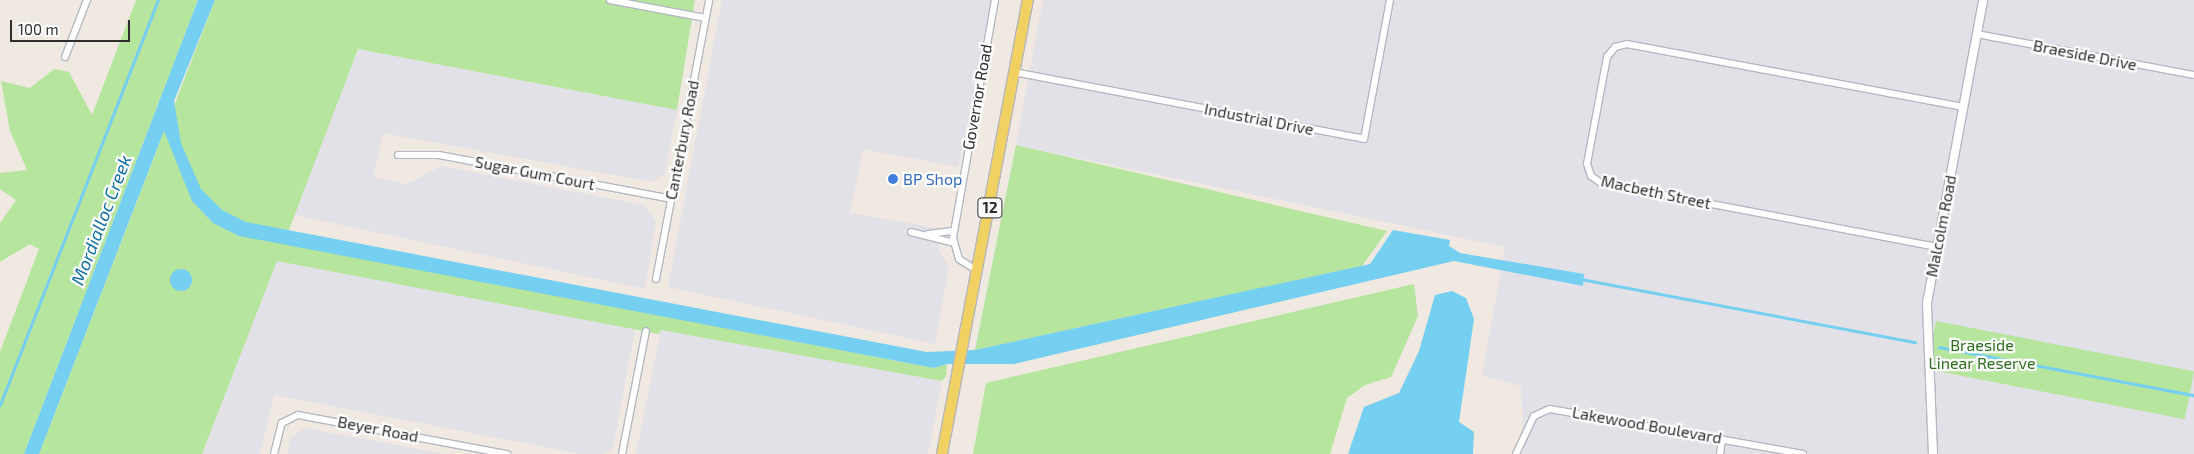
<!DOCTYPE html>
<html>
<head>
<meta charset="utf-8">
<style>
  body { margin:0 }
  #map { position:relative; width:2194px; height:454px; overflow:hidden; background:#efe9e1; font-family:"Exo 2",sans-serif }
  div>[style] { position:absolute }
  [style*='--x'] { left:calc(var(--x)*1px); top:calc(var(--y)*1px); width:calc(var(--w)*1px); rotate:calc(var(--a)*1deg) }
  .industrial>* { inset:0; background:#e3e1e8 }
  .green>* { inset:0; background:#b6e59e; transform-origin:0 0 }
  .water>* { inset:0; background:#75cff0 }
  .round { border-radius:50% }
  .stream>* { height:2.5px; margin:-1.25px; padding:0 1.25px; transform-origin:1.25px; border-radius:1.25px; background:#75cff0 }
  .roads { filter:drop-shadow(1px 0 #b4b7c1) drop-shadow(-1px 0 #b4b7c1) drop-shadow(0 1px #b4b7c1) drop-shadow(0 -1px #b4b7c1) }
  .minor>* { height:6px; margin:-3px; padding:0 3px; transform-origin:3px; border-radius:3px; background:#fff }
  .tertiary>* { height:8px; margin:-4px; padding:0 4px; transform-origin:4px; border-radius:4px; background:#fff }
  .primary>* { height:10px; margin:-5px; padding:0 5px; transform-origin:5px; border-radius:5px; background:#f2d163 }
  .dots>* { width:14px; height:14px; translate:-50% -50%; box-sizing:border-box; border:2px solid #fff; border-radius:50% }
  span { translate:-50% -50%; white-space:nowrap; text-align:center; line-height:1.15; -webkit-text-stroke:4.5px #fff; paint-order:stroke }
  .shield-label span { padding:1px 4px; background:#fff; border:1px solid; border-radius:4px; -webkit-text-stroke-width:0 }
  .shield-label { font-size:15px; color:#2e2e2e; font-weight:700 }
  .street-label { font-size:16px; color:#2e2e2e }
  .shop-label { font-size:16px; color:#366cbe }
  .left { translate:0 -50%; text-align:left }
  .park-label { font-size:16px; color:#2c6e1b }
  .water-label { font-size:18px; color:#0d6fa3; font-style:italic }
  .scale { position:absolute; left:10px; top:20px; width:120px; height:22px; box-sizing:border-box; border:2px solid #2e2e2e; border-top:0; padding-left:6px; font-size:15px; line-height:18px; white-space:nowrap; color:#2e2e2e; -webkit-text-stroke:4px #fff; paint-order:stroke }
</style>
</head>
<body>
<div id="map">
  <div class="industrial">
    <div style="clip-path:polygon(722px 0,995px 0,958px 167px,863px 149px,850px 213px,941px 229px,939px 251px,949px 267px,935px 344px,668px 287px)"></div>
    <div style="clip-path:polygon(1043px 0,2194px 0,2194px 454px,1524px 454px,1521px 386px,1482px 376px,1505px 247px,1016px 145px)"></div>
    <div style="clip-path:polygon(358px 49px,677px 110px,665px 173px,652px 182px,383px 133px,373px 177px,407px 184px,441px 166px,644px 205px,656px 221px,645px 289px,294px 215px)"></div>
    <div style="clip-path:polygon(277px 261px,635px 329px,613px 448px,603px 454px,582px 454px,274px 395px,260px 454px,202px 454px)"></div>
    <div style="clip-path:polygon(661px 330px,942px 381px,928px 454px,636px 454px)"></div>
    <div style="clip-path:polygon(305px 428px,446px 454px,287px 454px,291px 437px)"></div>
  </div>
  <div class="green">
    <div style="clip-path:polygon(136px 0,198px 0,24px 454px,0 454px,0 352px,39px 249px,30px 244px,0 262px,0 223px,16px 200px,0 189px,0 173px,27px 170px,10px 131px,1px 81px,30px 88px,54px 69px,69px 72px,92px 115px)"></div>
    <div style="clip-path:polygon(215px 0,695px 0,677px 110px,358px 49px,284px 243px,934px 368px,947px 364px,946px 376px,942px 381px,661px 330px,659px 334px,277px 261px,202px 454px,39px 454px)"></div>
    <div style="clip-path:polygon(1016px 145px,1387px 231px,1362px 266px,975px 350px)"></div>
    <div style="clip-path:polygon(1414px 284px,1418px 316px,1391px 377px,1365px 385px,1347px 398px,1330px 454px,973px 454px,986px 383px)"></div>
    <div style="left:1936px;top:321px;width:263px;height:49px;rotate:11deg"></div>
  </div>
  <div class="water">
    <div style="clip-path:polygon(198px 0,215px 0,174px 101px,181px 143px,201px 189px,222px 210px,246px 222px,927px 352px,975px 350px,1370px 264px,1393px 230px,1450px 240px,1449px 246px,1460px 253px,1584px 274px,1583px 286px,1454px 261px,1014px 364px,947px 364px,934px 368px,239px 236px,213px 223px,192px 201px,164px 131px,39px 454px,24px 454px)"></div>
    <div class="round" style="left:170px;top:269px;width:22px;height:22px"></div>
    <div style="clip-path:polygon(1452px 291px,1466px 298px,1474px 319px,1459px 422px,1474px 432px,1473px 454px,1348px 454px,1364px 407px,1399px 393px,1419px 351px,1435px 295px)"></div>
  </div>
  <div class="stream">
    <div style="--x:1581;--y:279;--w:340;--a:10.7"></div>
    <div style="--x:1939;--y:347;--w:259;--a:10.7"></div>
    <div style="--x:0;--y:405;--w:435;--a:-68.7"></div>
  </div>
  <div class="roads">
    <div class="minor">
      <div style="--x:610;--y:0;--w:97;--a:10.7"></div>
      <div style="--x:1977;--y:34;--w:221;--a:10.7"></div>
      <div style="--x:65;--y:57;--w:61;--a:-68.9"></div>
      <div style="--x:1014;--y:72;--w:356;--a:10.8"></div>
      <div style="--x:1364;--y:139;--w:141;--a:-79.4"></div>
      <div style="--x:398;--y:155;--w:41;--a:0"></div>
      <div style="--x:439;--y:155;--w:236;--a:10.7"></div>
      <div style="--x:911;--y:232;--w:44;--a:14.3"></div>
      <div style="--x:928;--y:234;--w:26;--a:-7"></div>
      <div style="--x:1937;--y:247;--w:342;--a:-169.2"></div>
      <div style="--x:1601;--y:183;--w:12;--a:-145"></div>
      <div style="--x:1591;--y:176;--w:13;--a:-108"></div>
      <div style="--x:1587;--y:164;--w:109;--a:-79.4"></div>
      <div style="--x:1607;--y:57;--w:13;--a:-51"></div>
      <div style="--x:1615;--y:47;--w:12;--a:-14"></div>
      <div style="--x:1627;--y:44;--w:342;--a:10.6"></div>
      <div style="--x:978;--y:271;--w:22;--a:-148"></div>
      <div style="--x:959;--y:259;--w:22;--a:-106"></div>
      <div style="--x:953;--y:238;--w:242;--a:-80"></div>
      <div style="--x:656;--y:279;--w:284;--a:-79.2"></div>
      <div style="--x:274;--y:454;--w:32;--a:-76"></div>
      <div style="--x:282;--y:423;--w:18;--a:-27"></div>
      <div style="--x:298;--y:415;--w:213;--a:10.6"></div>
      <div style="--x:622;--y:454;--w:125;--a:-79"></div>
      <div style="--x:1516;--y:454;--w:42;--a:-64.7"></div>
      <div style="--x:1534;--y:416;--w:17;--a:-24"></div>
      <div style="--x:1550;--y:409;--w:257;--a:10.1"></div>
      <div style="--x:1720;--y:454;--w:15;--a:-82"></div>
    </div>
    <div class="tertiary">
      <div style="--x:1933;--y:454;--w:151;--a:-92.3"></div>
      <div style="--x:1927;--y:303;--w:308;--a:-79.5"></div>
    </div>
    <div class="primary">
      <div style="--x:942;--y:454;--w:462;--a:-79.3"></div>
    </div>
  </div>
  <div class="dots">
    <div style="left:893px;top:179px;background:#3f7fe0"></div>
  </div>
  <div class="shield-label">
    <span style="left:990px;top:208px">12</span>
  </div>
  <div class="street-label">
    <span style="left:2085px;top:55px;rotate:11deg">Braeside Drive</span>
    <span style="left:977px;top:97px;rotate:-80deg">Governor Road</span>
    <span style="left:1259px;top:119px;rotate:11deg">Industrial Drive</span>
    <span style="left:682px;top:140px;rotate:-79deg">Canterbury Road</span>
    <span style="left:535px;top:173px;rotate:11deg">Sugar Gum Court</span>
    <span style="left:1656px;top:192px;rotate:12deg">Macbeth Street</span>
    <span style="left:1941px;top:226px;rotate:-79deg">Malcolm Road</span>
    <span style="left:1647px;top:425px;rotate:10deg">Lakewood Boulevard</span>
    <span style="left:378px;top:429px;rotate:11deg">Beyer Road</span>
  </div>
  <div class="shop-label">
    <span class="left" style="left:903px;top:179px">BP Shop</span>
  </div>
  <div class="park-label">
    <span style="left:1982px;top:354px">Braeside<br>Linear Reserve</span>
  </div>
  <div class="water-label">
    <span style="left:101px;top:220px;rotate:-69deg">Mordialloc Creek</span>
  </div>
  <div class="scale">100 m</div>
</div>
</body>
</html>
